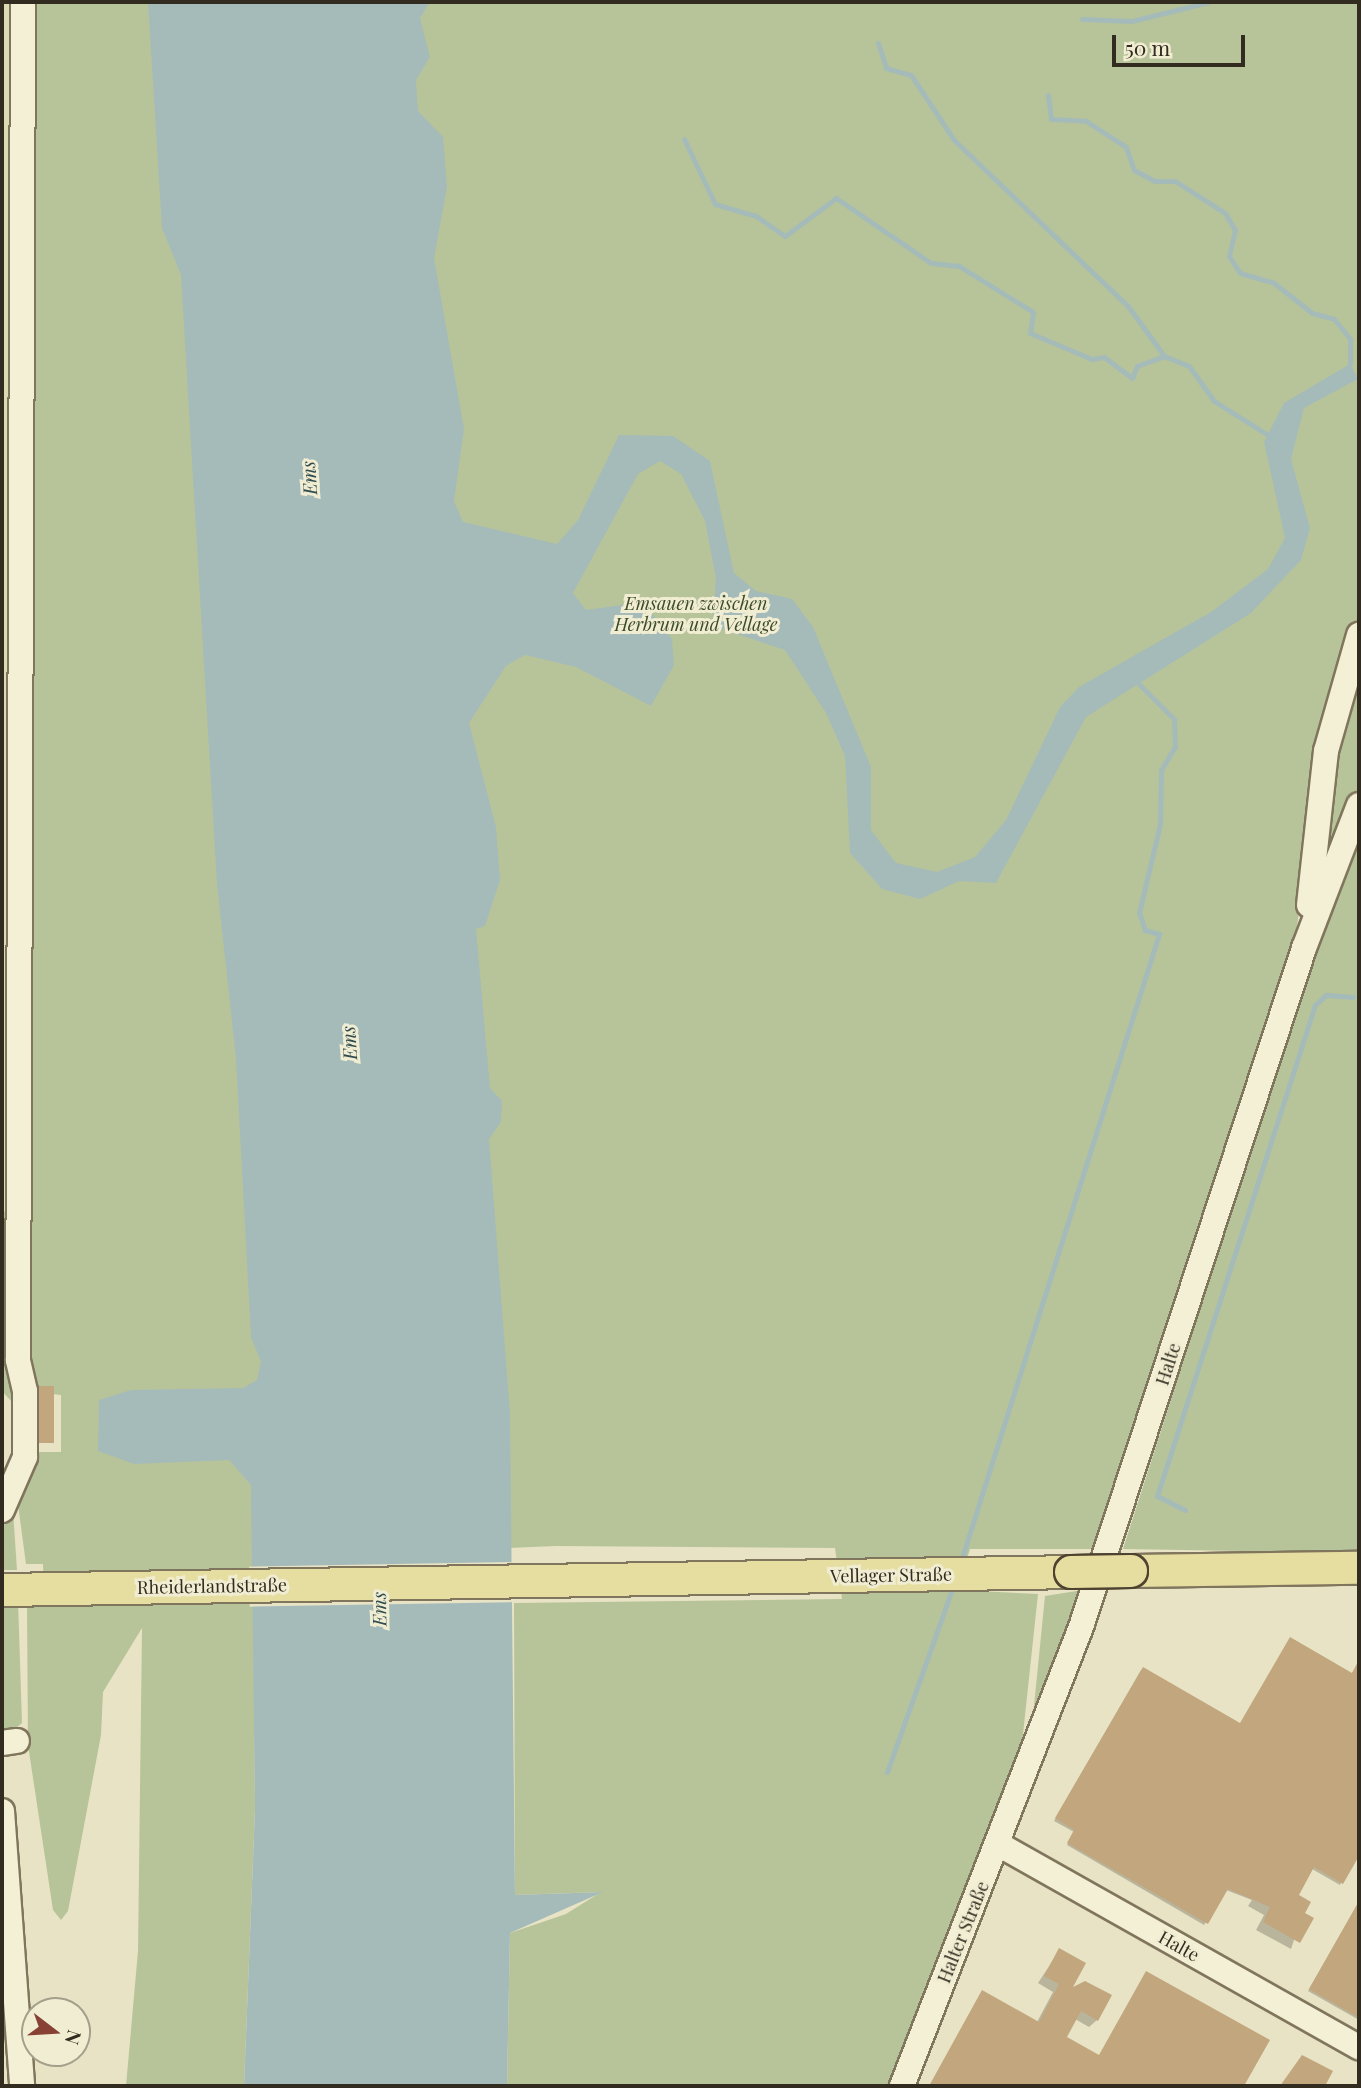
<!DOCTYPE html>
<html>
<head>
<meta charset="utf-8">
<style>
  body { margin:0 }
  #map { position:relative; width:1361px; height:2088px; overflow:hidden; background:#e8e3c4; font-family:"Playfair Display",serif }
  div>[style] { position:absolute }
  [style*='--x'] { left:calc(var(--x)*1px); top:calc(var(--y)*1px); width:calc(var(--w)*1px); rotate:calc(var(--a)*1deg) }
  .farmland>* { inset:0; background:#dbdcb2 }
  .green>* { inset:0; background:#b7c499 }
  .water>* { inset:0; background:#a5bbb9 }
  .pier>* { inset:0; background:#e8e3c4; transform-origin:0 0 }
  .shadow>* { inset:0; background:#0003 }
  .stream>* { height:5px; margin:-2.5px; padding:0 2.5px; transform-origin:2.5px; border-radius:2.5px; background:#a5bbb9 }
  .building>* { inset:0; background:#c1a67e; transform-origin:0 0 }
  .roads { filter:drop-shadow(2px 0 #80755d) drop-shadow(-2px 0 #80755d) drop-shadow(0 2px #80755d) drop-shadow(0 -2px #80755d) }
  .minor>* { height:24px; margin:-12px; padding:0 12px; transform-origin:12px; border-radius:12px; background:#f4f0d6 }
  .major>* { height:32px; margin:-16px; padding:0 16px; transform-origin:16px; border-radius:16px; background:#e6dda0 }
  .bridges { filter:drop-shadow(2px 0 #4e4330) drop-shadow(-2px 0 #4e4330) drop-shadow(0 2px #4e4330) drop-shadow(0 -2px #4e4330) }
  .major-bridge>* { height:32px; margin:-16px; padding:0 16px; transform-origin:16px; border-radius:16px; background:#e6dda0 }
  span { translate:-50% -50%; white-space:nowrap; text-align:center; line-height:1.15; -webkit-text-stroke:6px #f0edd2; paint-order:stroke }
  .park-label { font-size:18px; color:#3c4b28; font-style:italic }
  .street-label { font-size:18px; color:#322b1f }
  .water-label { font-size:19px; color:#304c4f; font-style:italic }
  .frame { position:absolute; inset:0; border:4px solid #322b1f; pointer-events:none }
  .north { position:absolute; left:21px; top:1997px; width:70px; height:70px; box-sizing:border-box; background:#f0edd2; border:2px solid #a49f8a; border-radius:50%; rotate:107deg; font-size:19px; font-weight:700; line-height:28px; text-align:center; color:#322b1f }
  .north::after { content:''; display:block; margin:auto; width:24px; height:32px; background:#874235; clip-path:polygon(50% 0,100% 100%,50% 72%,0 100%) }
  .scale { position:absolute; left:1112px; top:35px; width:133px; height:32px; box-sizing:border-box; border:4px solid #322b1f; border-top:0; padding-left:9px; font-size:21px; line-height:24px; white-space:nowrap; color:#322b1f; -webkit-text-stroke:5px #f0edd2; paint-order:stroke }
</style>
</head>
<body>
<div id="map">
  <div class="farmland">
    <div style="clip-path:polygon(2px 2px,23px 2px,18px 1213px,2px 1211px)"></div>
  </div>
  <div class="green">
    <div style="clip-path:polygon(23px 2px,1359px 2px,1359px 634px,1310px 808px,1292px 974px,1103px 1549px,970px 1549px,957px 1590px,1038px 1594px,1020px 1762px,897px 2086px,507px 2086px,510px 1933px,566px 1914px,601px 1892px,515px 1895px,514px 1603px,842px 1599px,835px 1548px,556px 1546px,253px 1558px,255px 1809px,244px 2086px,126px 2086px,138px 1951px,142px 1628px,103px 1692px,101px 1735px,68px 1911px,61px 1920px,53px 1910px,28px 1745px,27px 1604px,44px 1603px,43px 1564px,26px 1564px,17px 1497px,33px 1452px,61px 1452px,61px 1395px,25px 1391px,12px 1402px,2px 1391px,2px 1211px,17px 1213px)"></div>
    <div style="clip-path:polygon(1359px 637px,1359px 796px,1308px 896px)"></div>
    <div style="clip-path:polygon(1359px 822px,1359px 1553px,1123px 1549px,1304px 985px)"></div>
    <div style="clip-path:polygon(13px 1511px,17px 1570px,2px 1570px,2px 1521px)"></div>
    <div style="clip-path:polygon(1089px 1589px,1031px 1736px,1045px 1596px)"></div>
    <div style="clip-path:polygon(2px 1601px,18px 1601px,22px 1723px,9px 1734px,2px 1727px)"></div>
  </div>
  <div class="water">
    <div style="clip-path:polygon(148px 2px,430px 2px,420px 18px,430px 57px,416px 80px,418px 111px,443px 137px,447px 187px,434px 258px,464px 429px,454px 501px,463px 522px,557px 544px,578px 520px,619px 435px,673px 436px,710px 461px,734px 573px,756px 591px,792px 599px,813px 627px,871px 767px,871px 830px,896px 863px,937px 872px,975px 857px,1006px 820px,1060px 707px,1079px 687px,1211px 612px,1268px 569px,1285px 538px,1264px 442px,1284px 403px,1350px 364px,1358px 379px,1304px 408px,1291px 459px,1310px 528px,1301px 560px,1251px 613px,1086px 717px,996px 883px,959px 881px,920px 899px,882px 889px,850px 853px,845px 756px,826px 713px,785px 650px,712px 626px,716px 579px,705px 521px,681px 474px,660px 461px,638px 474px,573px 593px,586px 610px,643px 602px,672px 639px,674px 665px,651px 706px,576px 667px,525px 655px,506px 666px,469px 723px,496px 827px,500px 880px,485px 926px,476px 929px,490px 1088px,502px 1101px,501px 1122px,489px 1139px,510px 1413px,515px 1895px,603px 1892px,510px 1933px,507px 2086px,244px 2086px,255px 1809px,251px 1485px,229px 1460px,134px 1464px,98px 1451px,99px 1400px,131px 1390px,243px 1388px,257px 1380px,261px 1362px,251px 1337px,236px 1059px,217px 884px,181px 275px,162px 228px)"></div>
  </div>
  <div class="pier">
    <div style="left:517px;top:1562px;width:40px;height:268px;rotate:89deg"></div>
  </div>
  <div class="shadow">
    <div style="clip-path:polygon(1359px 1661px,1359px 1853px,1340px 1885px,1312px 1869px,1296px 1896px,1303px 1913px,1291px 1949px,1256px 1930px,1264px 1915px,1248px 1906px,1252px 1900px,1226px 1890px,1204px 1925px,1067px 1845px,1074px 1832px,1054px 1821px,1141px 1670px,1240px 1725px,1351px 1675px)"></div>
    <div style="clip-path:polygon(1359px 1902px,1359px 2020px,1308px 1991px)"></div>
    <div style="clip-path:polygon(1059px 1951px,1069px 1991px,1097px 2020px,1089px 2027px,1075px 2019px,1065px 2038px,1099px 2057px,1267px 2041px,1242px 2086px,930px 2086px,981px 1994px,1037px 2022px,1053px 1992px,1038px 1983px)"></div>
  </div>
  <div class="stream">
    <div style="--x:1082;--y:19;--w:50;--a:2.3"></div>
    <div style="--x:1132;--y:21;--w:79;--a:-13.9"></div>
    <div style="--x:878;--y:43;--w:26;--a:72"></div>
    <div style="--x:886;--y:68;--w:26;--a:16"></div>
    <div style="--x:911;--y:75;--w:78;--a:56.5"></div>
    <div style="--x:954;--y:140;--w:240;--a:43.7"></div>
    <div style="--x:1128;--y:306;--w:62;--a:54.2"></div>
    <div style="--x:1164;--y:356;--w:27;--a:22"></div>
    <div style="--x:1189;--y:366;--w:43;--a:54.5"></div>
    <div style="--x:1214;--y:401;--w:64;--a:32.2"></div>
    <div style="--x:1048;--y:95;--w:24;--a:83"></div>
    <div style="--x:1051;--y:119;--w:35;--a:3"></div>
    <div style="--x:1086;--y:121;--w:48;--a:33"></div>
    <div style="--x:1126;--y:147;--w:24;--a:71"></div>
    <div style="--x:1134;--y:170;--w:24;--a:28"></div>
    <div style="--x:1155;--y:181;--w:20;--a:0"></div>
    <div style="--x:1175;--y:181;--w:59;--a:32.6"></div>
    <div style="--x:1225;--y:213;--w:20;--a:60"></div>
    <div style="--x:1235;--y:230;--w:27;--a:103"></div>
    <div style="--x:1229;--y:256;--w:20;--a:57"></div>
    <div style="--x:1240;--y:273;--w:35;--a:16"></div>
    <div style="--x:1274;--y:283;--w:48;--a:38.3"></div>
    <div style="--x:1312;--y:313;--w:23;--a:15"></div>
    <div style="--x:1334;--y:319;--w:26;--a:51"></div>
    <div style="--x:1350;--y:339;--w:25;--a:90"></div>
    <div style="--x:684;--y:139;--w:72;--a:64.5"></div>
    <div style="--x:715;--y:204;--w:43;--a:16.3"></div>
    <div style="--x:756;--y:216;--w:35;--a:35"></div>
    <div style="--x:785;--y:236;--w:64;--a:-36.7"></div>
    <div style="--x:836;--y:198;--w:115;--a:34.4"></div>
    <div style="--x:931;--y:263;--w:28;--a:6"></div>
    <div style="--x:959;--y:266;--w:87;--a:31.9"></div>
    <div style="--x:1033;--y:312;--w:21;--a:98"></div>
    <div style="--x:1030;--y:333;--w:67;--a:22.8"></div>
    <div style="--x:1092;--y:359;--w:12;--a:-9"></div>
    <div style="--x:1104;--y:357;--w:35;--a:37"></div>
    <div style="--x:1132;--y:378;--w:13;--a:-67"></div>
    <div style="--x:1137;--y:366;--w:29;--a:-20"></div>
    <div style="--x:1185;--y:1510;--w:31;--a:-153"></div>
    <div style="--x:1157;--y:1496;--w:516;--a:-72.16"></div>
    <div style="--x:1315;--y:1005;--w:15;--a:-42"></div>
    <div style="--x:1326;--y:995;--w:27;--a:4"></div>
    <div style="--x:960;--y:1564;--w:661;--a:-72.47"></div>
    <div style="--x:1159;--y:934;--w:15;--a:-164"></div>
    <div style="--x:1145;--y:930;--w:18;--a:-109"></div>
    <div style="--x:1139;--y:913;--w:91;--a:-76.7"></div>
    <div style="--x:1160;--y:824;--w:54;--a:-88.9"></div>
    <div style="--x:1161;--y:770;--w:27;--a:-59"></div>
    <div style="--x:1175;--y:747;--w:28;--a:-92"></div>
    <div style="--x:1174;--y:719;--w:51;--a:-135"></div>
    <div style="--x:887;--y:1772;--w:200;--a:-70.4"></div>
  </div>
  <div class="building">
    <div style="left:54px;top:1386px;width:57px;height:27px;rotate:90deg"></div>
    <div style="clip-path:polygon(1290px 1637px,1352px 1673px,1359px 1660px,1359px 1856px,1343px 1884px,1314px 1867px,1299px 1895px,1311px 1902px,1305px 1913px,1314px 1918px,1300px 1943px,1263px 1922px,1270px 1907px,1228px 1889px,1208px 1924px,1067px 1843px,1074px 1830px,1055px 1818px,1143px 1667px,1240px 1723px)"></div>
    <div style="clip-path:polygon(1359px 1901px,1359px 2018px,1309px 1989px)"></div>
    <div style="clip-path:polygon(1059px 1948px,1086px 1963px,1073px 1987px,1085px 1981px,1112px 1995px,1098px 2021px,1081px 2011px,1067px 2037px,1099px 2055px,1146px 1971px,1270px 2040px,1244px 2086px,929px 2086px,982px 1990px,1039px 2022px,1059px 1984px,1044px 1976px)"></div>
    <div style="clip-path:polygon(1302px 2055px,1333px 2071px,1325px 2086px,1280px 2086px)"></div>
  </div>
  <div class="roads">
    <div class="minor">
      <div style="--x:1309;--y:905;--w:155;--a:-83.7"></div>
      <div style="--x:1326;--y:751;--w:121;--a:-74.1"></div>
      <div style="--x:2;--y:1510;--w:58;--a:-66.5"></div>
      <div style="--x:25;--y:1457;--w:66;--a:-90"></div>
      <div style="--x:25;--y:1391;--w:32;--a:-103"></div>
      <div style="--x:18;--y:1360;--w:1358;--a:-89.79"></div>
      <div style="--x:2;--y:1743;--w:15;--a:-8"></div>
      <div style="--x:2;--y:1811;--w:276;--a:85.8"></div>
      <div style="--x:998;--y:1844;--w:414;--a:29.4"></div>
      <div style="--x:902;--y:2086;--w:496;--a:-68.7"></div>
      <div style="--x:1082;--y:1624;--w:712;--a:-71.82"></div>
      <div style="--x:1304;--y:948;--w:153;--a:-69"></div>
    </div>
    <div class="major">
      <div style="--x:1131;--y:1571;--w:228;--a:-0.8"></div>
      <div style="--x:2;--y:1590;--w:1069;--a:-0.96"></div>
    </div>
  </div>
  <div class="bridges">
    <div class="major-bridge">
      <div style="--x:1071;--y:1572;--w:60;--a:-1"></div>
    </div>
  </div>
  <div class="park-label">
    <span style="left:696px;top:614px">Emsauen zwischen<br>Herbrum und Vellage</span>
  </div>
  <div class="street-label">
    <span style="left:1168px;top:1364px;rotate:-72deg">Halte</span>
    <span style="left:891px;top:1575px;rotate:-1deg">Vellager Straße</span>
    <span style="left:212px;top:1586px;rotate:-1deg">Rheiderlandstraße</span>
    <span style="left:963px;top:1932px;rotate:-68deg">Halter Straße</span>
    <span style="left:1179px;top:1946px;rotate:29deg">Halte</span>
  </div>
  <div class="water-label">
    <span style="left:309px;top:478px;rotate:-94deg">Ems</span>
    <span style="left:349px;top:1043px;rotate:-94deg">Ems</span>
    <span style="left:379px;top:1609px;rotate:-91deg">Ems</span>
  </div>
  <div class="frame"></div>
  <div class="north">N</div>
  <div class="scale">50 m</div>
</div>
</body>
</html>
